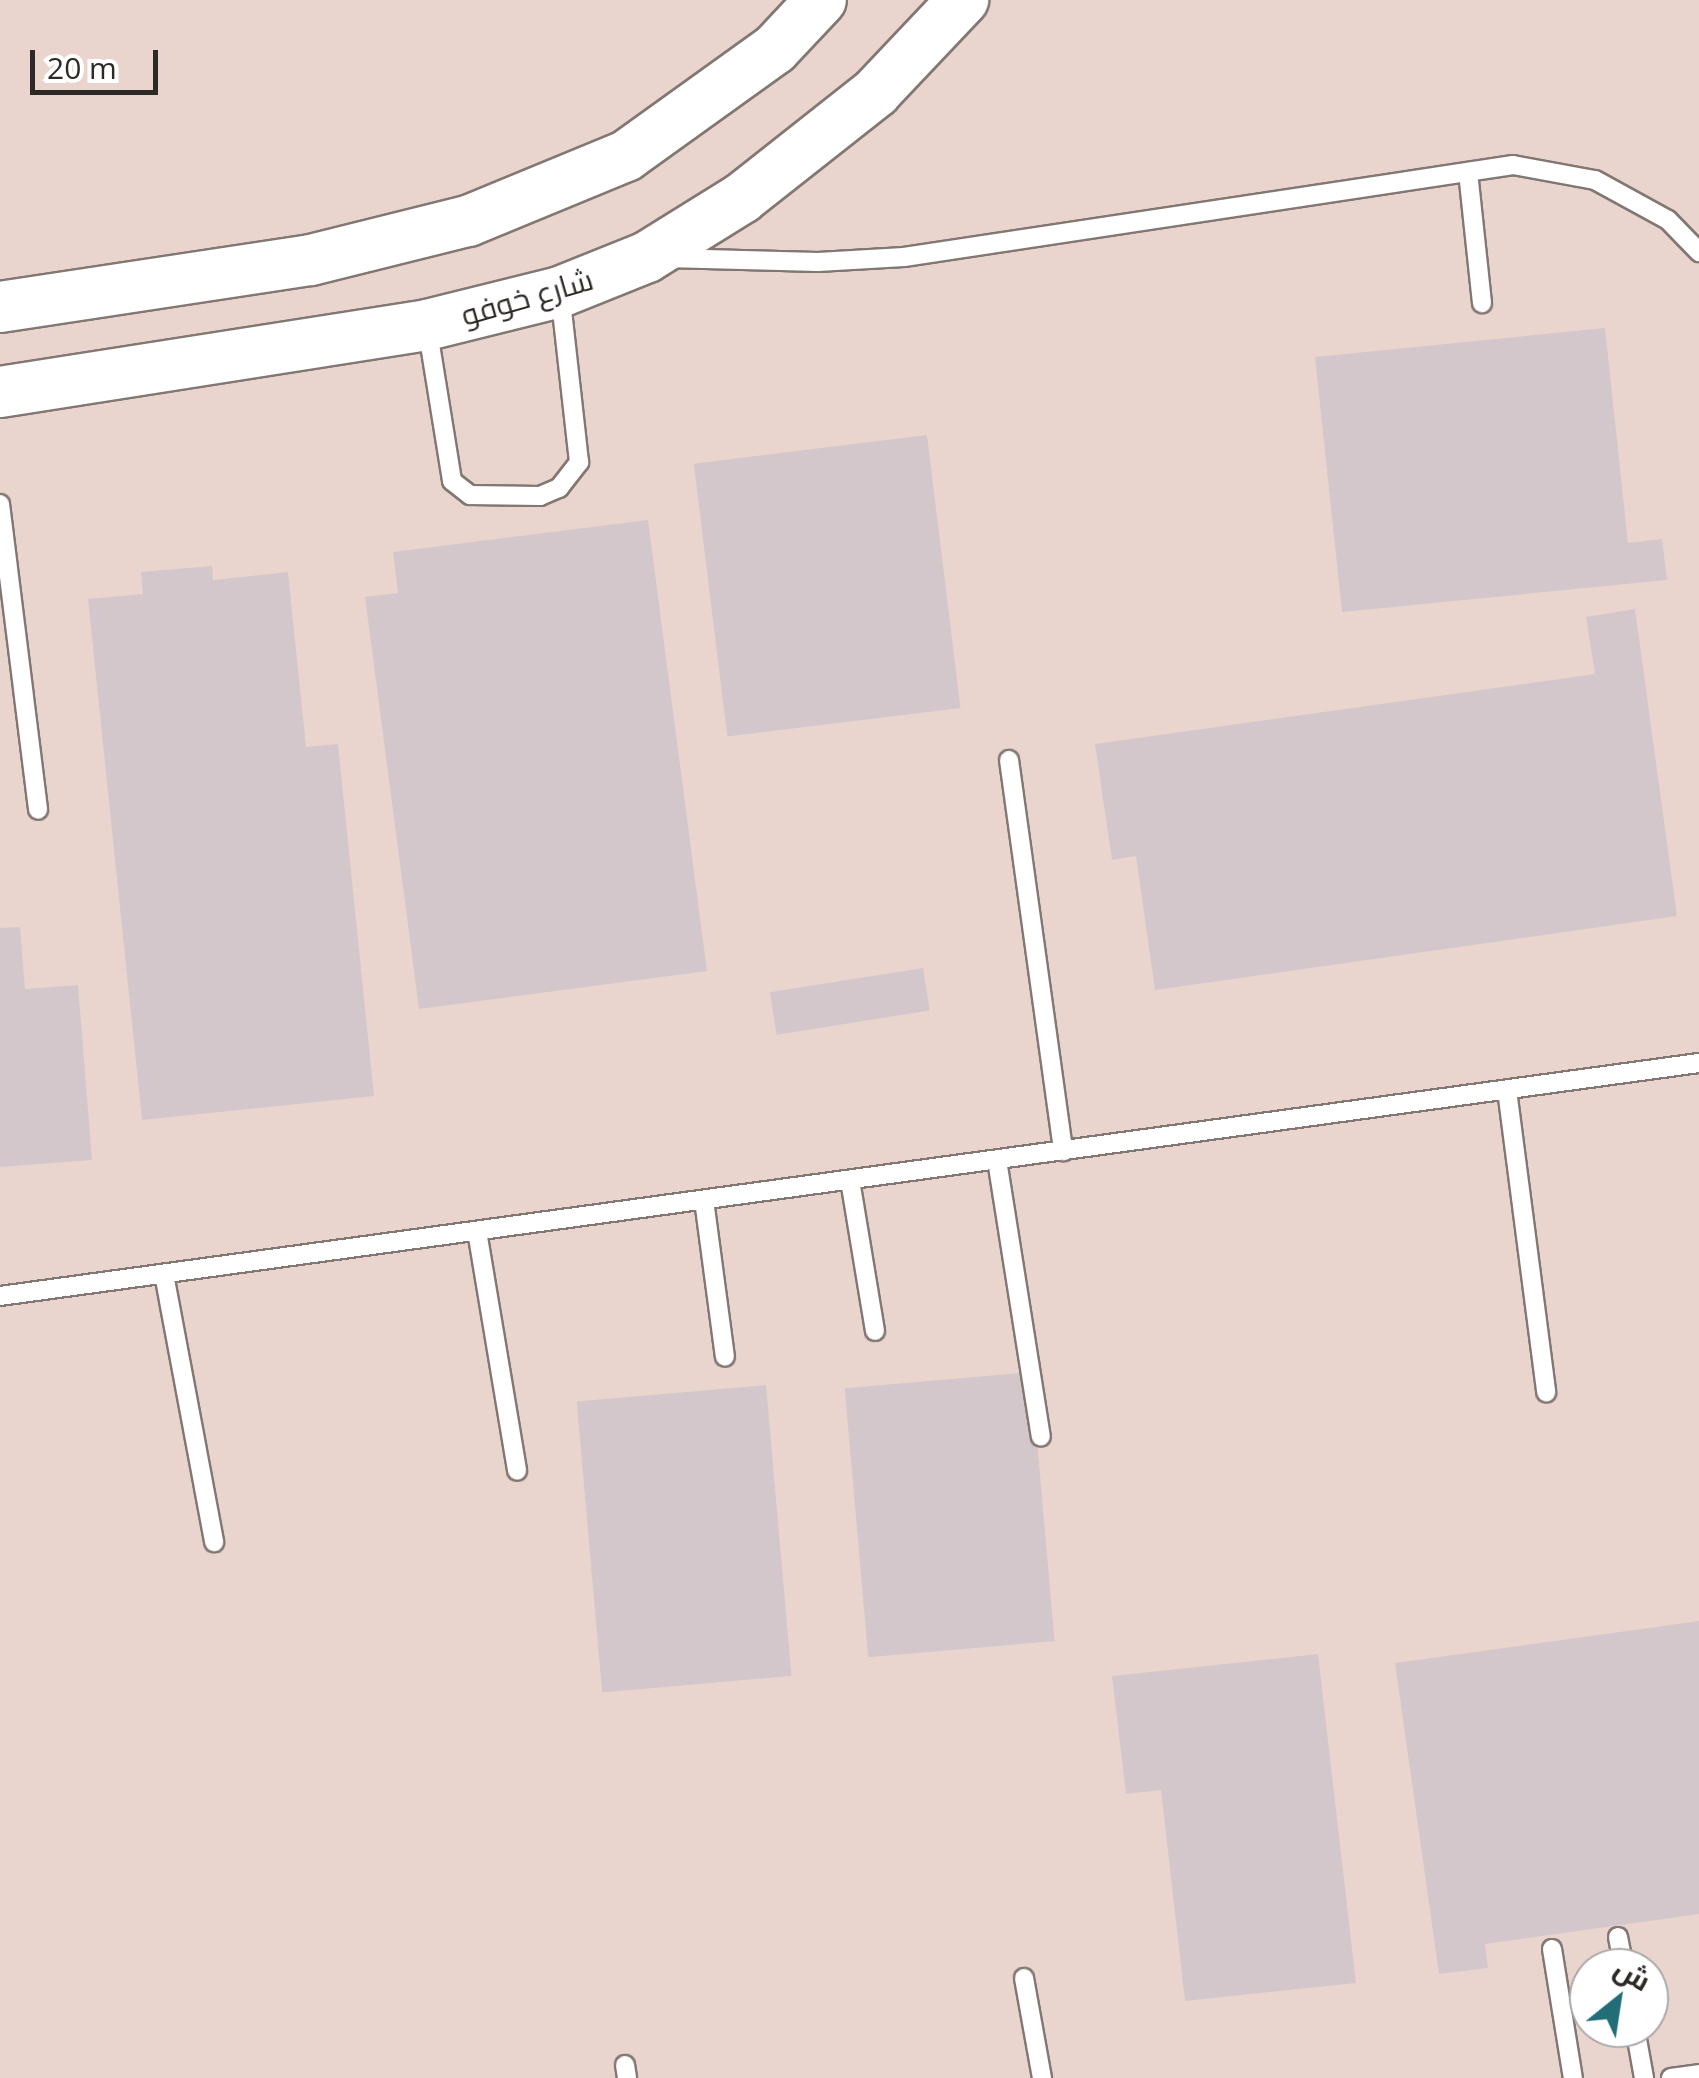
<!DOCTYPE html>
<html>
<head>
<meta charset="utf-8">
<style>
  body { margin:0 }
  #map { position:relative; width:1699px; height:2078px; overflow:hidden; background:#eee2dd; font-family:"Open Sans",Cairo,sans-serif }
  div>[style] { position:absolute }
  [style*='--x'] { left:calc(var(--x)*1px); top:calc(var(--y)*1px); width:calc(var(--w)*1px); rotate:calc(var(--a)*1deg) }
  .built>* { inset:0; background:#e9d5cd }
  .building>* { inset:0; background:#d3c7cc; transform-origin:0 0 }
  .roads { filter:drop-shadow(2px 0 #827773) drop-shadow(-2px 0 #827773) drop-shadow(0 2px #827773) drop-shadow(0 -2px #827773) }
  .lane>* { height:18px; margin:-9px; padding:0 9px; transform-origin:9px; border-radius:9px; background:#fff }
  .secondary>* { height:50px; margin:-25px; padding:0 25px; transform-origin:25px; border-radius:25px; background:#fff }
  span { translate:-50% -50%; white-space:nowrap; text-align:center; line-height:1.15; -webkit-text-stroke:10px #fff; paint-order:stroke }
  .street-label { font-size:30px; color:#2d2927 }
  .north { position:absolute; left:1569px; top:1948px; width:100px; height:100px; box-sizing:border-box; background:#fff; border:2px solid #aba9a9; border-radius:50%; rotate:30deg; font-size:28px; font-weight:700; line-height:40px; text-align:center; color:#2d2927 }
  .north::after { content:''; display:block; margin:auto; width:35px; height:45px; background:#236d77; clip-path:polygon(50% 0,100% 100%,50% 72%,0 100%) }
  .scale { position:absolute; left:30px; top:50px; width:128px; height:45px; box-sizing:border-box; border:5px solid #2d2927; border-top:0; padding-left:12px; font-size:30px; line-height:35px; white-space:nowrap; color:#2d2927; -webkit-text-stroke:8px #fff; paint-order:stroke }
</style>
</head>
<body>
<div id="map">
  <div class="built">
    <div style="clip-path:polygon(evenodd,0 0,1699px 0,1699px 2078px,0 2078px,0 0,1589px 1968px,1649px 1968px,1649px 2028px,1589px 2028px,1589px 1968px)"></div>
  </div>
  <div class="building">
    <div style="clip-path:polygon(1605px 328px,1628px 543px,1662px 539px,1667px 580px,1342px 612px,1315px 357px)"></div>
    <div style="left:927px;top:435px;width:275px;height:235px;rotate:83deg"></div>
    <div style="clip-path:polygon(648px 520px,707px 971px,419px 1009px,365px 597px,398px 593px,393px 552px)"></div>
    <div style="clip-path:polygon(212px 566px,213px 580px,288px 572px,306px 747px,338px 744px,374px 1096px,142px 1120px,88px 599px,143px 594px,141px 572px)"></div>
    <div style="clip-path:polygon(1635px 609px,1677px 916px,1155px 990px,1136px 856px,1112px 860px,1095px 744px,1595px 674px,1586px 617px)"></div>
    <div style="clip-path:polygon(20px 927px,25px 989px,78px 985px,92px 1160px,0 1167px,0 928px)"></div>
    <div style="left:923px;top:968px;width:43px;height:155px;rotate:81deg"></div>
    <div style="left:1031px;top:1372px;width:270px;height:187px;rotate:85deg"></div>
    <div style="left:766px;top:1385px;width:292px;height:190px;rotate:85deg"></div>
    <div style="clip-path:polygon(1699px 1621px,1699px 1914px,1485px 1944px,1488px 1968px,1439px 1974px,1395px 1663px)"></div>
    <div style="clip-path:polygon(1318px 1654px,1356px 1983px,1185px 2001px,1161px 1790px,1126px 1794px,1112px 1676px)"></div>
  </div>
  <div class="roads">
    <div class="lane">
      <div style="--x:1468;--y:172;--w:132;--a:83.9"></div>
      <div style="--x:667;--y:258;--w:151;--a:1.5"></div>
      <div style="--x:818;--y:262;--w:86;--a:-3.3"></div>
      <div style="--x:904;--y:257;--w:616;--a:-8.59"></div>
      <div style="--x:1513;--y:165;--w:83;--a:10.4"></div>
      <div style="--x:1595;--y:180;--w:83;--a:28.7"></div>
      <div style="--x:1668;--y:220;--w:45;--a:45.9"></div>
      <div style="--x:427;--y:326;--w:157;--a:80.8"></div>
      <div style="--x:452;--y:481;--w:23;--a:38"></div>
      <div style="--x:470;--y:495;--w:70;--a:0.8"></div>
      <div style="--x:540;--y:496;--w:21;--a:-23"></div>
      <div style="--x:559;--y:488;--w:33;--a:-52"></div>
      <div style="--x:579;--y:462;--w:170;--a:-96.4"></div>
      <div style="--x:0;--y:504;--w:308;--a:82.9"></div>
      <div style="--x:1009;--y:760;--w:395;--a:82.1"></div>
      <div style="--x:1507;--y:1090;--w:305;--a:82.6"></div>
      <div style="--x:997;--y:1160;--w:280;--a:81"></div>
      <div style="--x:850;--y:1180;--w:153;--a:80.6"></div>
      <div style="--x:704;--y:1200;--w:158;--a:82.4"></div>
      <div style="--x:477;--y:1231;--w:243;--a:80.5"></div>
      <div style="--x:164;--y:1274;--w:273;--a:79.4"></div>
      <div style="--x:0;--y:1296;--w:1715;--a:-7.81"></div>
      <div style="--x:1618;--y:1937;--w:32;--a:79"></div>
      <div style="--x:1552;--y:1949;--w:131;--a:80.8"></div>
      <div style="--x:1024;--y:1978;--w:102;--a:79.8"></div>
      <div style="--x:1635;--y:2028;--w:51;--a:79.8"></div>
      <div style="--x:625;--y:2065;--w:13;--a:81"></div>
      <div style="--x:1671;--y:2078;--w:28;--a:-8"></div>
    </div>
    <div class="secondary">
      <div style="--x:0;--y:307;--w:315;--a:-8.6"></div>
      <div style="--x:311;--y:260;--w:162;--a:-14"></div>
      <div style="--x:468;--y:221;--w:171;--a:-22.4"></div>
      <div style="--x:626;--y:156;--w:183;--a:-35.7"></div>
      <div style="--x:775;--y:49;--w:67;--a:-46.8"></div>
      <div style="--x:0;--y:392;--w:432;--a:-8.9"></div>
      <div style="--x:427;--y:325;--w:137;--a:-13.9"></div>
      <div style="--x:560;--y:292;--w:94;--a:-21.9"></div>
      <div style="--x:647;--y:257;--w:112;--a:-31.8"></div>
      <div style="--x:742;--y:198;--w:171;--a:-38.3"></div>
      <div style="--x:876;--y:92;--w:127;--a:-46.6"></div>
    </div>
  </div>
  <div class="street-label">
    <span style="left:527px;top:297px;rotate:-16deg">شارع خوفو</span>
  </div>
  <div class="north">ش</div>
  <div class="scale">20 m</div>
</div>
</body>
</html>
